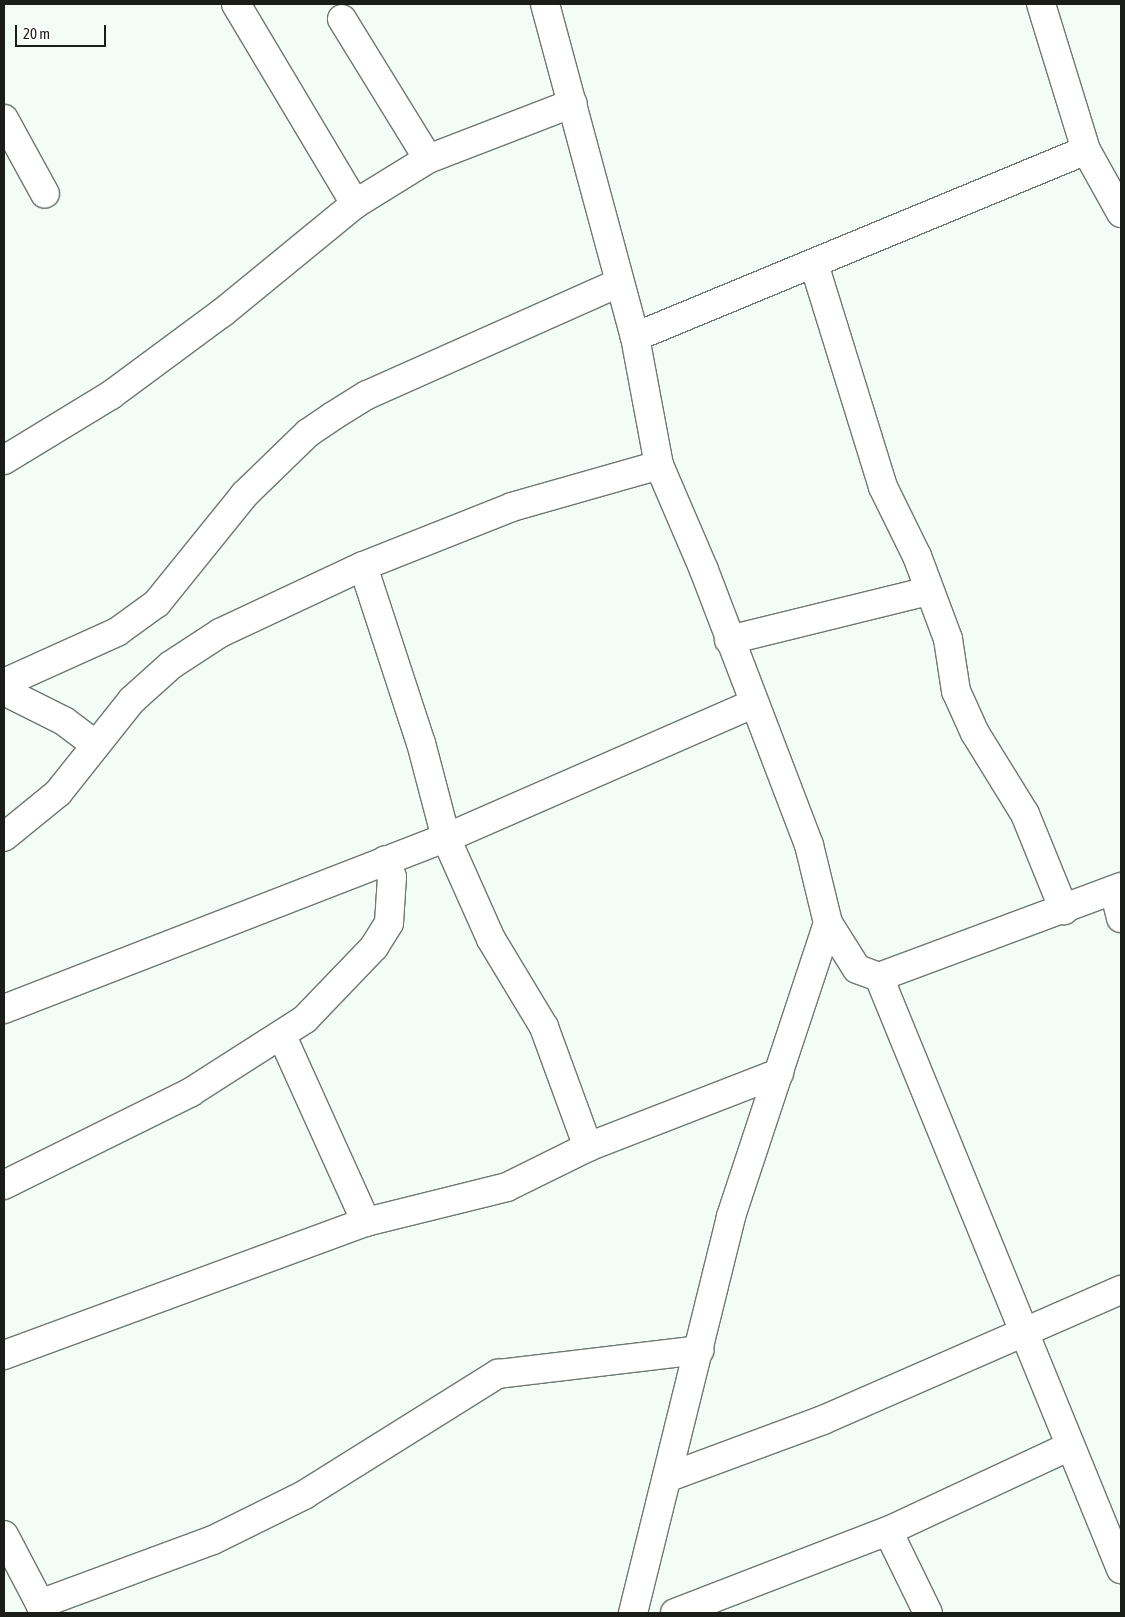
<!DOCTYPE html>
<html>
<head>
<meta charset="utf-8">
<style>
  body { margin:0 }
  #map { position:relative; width:1125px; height:1617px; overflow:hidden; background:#f3fcf6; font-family:"Asap Condensed",sans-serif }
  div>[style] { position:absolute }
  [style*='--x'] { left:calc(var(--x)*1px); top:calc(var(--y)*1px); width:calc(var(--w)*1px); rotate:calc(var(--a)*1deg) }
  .roads { filter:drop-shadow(1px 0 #6f7772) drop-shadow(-1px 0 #6f7772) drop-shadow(0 1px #6f7772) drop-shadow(0 -1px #6f7772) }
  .street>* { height:28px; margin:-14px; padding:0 14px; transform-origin:14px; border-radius:14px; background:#fff }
  .secondary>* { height:28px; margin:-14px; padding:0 14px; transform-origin:14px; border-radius:14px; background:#fff }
  .primary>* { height:28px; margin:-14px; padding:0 14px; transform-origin:14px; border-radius:14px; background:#fff }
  span { translate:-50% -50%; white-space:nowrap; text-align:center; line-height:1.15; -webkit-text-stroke:4px #fff; paint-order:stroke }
  .frame { position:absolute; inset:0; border:5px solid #1a1d1a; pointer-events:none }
  .scale { position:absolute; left:15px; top:25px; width:91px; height:22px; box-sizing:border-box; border:2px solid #1a1d1a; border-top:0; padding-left:6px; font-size:15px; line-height:18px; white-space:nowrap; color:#1a1d1a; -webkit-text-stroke:4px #fff; paint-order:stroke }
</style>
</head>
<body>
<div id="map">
  <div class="roads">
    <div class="street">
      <div style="--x:236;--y:4;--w:233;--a:59.2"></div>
      <div style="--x:1041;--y:4;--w:153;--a:72.9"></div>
      <div style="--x:1086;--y:150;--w:72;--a:60.9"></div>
      <div style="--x:342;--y:19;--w:164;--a:58.4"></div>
      <div style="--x:4;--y:119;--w:85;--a:61.3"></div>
      <div style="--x:814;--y:264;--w:233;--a:72.8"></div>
      <div style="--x:883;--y:487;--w:77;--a:63.8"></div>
      <div style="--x:917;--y:556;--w:89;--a:69.5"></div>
      <div style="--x:948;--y:639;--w:53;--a:81.3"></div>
      <div style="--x:956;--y:691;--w:46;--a:65.7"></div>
      <div style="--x:975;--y:733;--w:95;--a:58.3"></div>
      <div style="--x:1025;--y:814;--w:104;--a:67.9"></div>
      <div style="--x:635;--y:337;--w:488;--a:-22.5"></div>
      <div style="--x:4;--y:460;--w:125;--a:-31.3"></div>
      <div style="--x:111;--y:395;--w:138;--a:-36.5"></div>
      <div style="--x:222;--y:313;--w:172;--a:-39.3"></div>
      <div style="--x:355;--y:204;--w:86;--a:-31.7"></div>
      <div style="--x:428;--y:159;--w:155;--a:-21.1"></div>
      <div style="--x:363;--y:566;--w:186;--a:71.9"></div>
      <div style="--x:421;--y:743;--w:98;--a:75.3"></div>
      <div style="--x:446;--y:838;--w:111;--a:66"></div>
      <div style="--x:491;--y:939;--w:103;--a:58.9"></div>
      <div style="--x:544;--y:1027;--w:128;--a:69.9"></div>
      <div style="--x:729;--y:640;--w:206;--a:-13.8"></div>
      <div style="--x:4;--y:683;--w:124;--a:-24.3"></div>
      <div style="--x:117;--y:632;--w:49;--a:-35.9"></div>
      <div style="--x:157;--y:603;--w:139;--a:-51.1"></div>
      <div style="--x:244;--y:495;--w:89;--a:-44.1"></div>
      <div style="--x:308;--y:433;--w:30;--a:-34"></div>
      <div style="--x:333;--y:416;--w:40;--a:-32"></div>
      <div style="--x:367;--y:395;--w:276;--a:-24"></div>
      <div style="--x:4;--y:691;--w:67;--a:26.6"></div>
      <div style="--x:64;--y:721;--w:39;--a:37"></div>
      <div style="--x:4;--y:837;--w:70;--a:-39.2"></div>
      <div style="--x:58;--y:793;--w:119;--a:-51.5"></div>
      <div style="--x:132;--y:700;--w:52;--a:-41.9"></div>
      <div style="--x:171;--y:665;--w:59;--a:-33.1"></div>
      <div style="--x:220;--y:633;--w:158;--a:-25.1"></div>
      <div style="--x:363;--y:566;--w:160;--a:-21.6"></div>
      <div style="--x:512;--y:507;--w:153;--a:-15.9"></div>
      <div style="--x:1114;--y:890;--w:29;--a:76"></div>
      <div style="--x:879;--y:977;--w:640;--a:67.77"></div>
      <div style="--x:4;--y:1009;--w:474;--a:-21.2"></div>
      <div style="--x:446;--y:838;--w:334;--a:-23.6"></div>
      <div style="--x:282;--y:1036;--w:204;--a:65.7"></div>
      <div style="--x:4;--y:1185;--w:209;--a:-26.4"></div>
      <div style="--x:191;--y:1092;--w:135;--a:-32.6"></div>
      <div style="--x:305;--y:1019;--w:100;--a:-46.2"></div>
      <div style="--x:374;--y:947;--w:28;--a:-58"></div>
      <div style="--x:389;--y:923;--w:46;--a:-86.3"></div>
      <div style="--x:392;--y:877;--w:18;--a:-112"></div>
      <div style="--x:4;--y:1355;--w:386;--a:-20.2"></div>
      <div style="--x:366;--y:1222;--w:145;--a:-13.9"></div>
      <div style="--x:507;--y:1187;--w:90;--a:-26.3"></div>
      <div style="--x:588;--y:1147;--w:205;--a:-21.2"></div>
      <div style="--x:669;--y:1477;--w:164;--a:-20.3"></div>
      <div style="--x:823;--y:1420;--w:325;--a:-23.6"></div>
      <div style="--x:888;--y:1531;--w:91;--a:64"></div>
      <div style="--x:40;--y:1604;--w:184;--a:-20.3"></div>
      <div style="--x:213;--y:1540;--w:102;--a:-26.3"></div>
      <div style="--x:304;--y:1495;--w:229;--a:-32"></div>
      <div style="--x:498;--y:1374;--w:203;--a:-6.8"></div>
      <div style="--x:675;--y:1613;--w:228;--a:-21.1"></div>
      <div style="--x:888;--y:1531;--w:201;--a:-25"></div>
    </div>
    <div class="secondary">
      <div style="--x:545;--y:4;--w:345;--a:74.9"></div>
      <div style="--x:635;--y:337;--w:130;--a:79.4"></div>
      <div style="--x:659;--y:465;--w:114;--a:66.8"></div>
      <div style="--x:704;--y:570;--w:294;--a:69.1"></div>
      <div style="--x:809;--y:845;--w:80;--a:76.3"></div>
      <div style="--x:828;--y:923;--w:310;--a:108.3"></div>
      <div style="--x:731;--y:1217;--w:408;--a:103.9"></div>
      <div style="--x:828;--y:923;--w:54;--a:57.8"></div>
      <div style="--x:857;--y:969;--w:23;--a:20"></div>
      <div style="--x:879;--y:977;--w:258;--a:-20.4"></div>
    </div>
    <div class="primary">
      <div style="--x:4;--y:1535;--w:88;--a:62.3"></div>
    </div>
  </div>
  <div class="frame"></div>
  <div class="scale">20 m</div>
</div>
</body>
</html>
